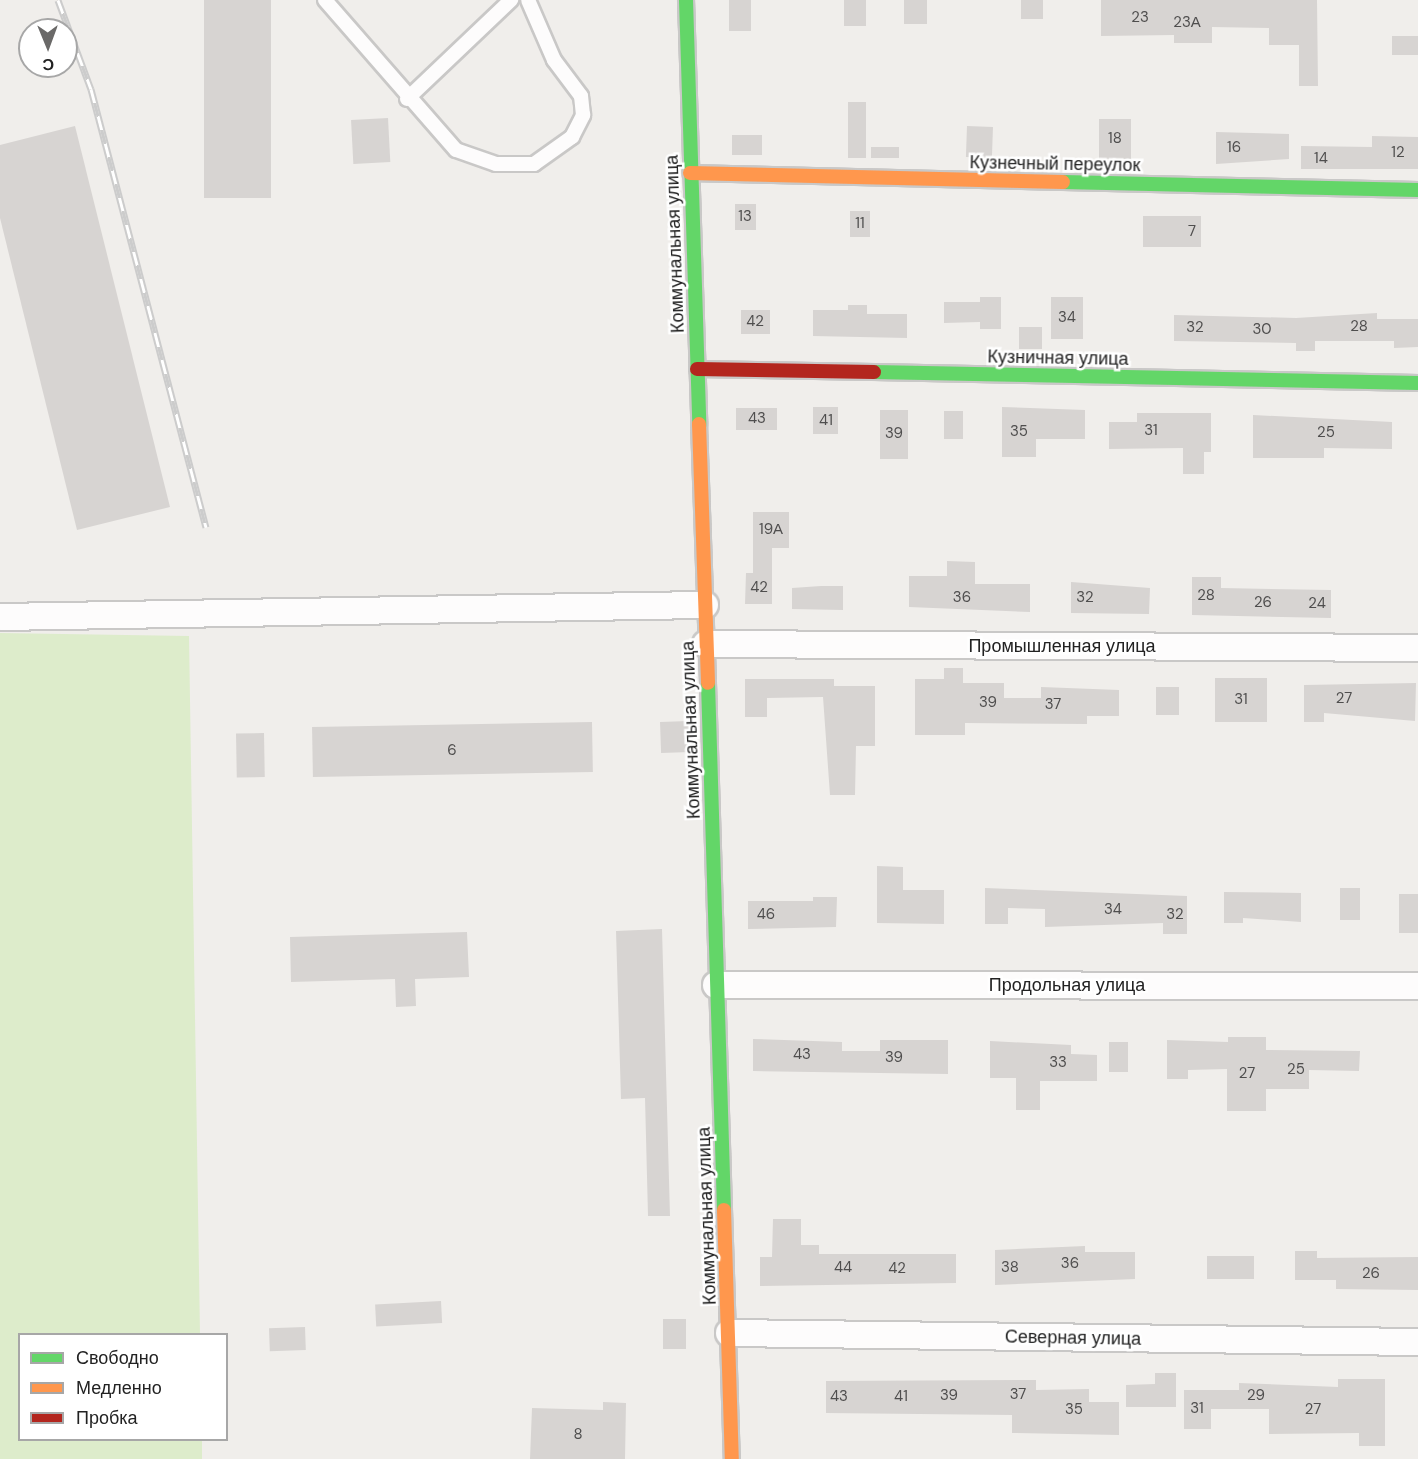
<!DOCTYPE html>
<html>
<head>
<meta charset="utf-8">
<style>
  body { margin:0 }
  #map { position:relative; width:1418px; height:1459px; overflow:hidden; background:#f0eeeb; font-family:"DM Sans",sans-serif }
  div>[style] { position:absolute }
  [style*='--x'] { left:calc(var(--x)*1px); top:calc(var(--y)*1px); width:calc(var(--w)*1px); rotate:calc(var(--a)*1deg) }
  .grass>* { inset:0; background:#ddeccb }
  .building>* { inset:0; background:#d7d4d2; transform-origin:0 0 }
  .roads { filter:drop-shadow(2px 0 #c9c8c7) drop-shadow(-2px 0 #c9c8c7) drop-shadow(0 2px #c9c8c7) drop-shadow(0 -2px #c9c8c7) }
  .lane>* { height:14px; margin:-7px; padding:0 7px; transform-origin:7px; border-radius:7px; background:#fdfcfc }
  .street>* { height:26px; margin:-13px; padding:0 13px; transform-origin:13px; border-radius:13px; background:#fdfcfc }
  .fast>* { height:14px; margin:-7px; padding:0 7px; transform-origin:7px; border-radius:7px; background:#63d668 }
  .slow>* { height:14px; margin:-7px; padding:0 7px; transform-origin:7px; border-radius:7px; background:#ff974d }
  .jam>* { height:14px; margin:-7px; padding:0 7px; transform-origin:7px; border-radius:7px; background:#b3261e }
  .rail>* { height:7px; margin-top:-3.5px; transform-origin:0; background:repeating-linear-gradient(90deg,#fff 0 14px,#ccc 0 28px); box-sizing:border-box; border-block:2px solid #ccc }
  span { translate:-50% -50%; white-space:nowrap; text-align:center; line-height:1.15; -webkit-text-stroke:5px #fff; paint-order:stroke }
  .number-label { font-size:15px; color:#4f4e4e }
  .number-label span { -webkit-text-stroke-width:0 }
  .street-label { font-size:18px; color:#222 }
  .legend { position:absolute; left:18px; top:1333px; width:210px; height:108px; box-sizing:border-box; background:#fff; border:2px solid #a7a7a7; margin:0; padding:8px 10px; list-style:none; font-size:18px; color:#222 }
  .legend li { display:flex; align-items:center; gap:12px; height:30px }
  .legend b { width:30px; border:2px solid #a7a7a7 }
  .north { position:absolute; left:18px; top:18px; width:60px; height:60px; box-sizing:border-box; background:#fff; border:2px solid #a7a7a7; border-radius:50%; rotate:179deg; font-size:16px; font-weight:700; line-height:24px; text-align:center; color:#222 }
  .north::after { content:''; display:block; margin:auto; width:21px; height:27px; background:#6a6968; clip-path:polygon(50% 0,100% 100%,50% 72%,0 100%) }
</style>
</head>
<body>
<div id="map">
  <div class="grass">
    <div style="clip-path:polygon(0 633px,189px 636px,200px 1334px,20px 1334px,20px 1440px,202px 1440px,202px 1459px,0 1459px)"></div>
  </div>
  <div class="building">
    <div style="left:204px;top:0;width:67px;height:198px"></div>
    <div style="left:729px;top:0;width:22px;height:31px"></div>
    <div style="left:844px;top:0;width:22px;height:26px"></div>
    <div style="left:904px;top:0;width:23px;height:24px"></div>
    <div style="left:1021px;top:0;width:22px;height:19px"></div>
    <div style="clip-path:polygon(1101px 0,1317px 0,1318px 86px,1299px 86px,1299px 45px,1269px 45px,1269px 28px,1212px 27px,1212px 43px,1174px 43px,1174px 35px,1101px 36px)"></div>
    <div style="left:1392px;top:36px;width:26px;height:19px"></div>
    <div style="left:848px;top:102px;width:18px;height:56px"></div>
    <div style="left:388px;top:118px;width:44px;height:37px;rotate:87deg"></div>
    <div style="left:1099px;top:119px;width:32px;height:40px"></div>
    <div style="clip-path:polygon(75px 126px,170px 507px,77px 530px,0 218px,0 145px)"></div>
    <div style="left:967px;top:126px;width:26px;height:31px;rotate:2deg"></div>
    <div style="clip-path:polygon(1216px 132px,1289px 134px,1289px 159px,1216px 164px)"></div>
    <div style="left:732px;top:135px;width:30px;height:20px"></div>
    <div style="clip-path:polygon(1372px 136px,1418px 137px,1418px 169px,1301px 169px,1301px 146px,1372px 147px)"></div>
    <div style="left:871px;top:147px;width:28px;height:11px"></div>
    <div style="left:735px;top:204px;width:21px;height:26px"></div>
    <div style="left:850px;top:211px;width:20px;height:26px"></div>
    <div style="left:1201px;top:216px;width:31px;height:58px;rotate:90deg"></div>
    <div style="clip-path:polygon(980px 297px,1001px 297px,1001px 329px,980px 329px,980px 322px,944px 323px,944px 302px,980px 302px)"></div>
    <div style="left:1051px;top:297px;width:32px;height:42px"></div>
    <div style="clip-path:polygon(848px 305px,867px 305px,867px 314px,907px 314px,907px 338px,813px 336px,813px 310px,848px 310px)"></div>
    <div style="left:741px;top:310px;width:29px;height:24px"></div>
    <div style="clip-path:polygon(1377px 313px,1377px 319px,1418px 319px,1418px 347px,1394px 348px,1394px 341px,1315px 341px,1315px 351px,1296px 351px,1296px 343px,1174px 341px,1174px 315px,1296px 318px)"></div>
    <div style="left:1019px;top:327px;width:23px;height:22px"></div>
    <div style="left:813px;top:407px;width:25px;height:27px"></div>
    <div style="clip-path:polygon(1002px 407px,1085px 410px,1085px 439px,1036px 439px,1036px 457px,1002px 457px)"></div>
    <div style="left:736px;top:408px;width:41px;height:22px"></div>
    <div style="left:880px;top:410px;width:28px;height:49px"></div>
    <div style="left:944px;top:411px;width:19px;height:28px"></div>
    <div style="clip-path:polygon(1137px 413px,1211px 413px,1211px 452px,1204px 452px,1204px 474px,1183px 474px,1183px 448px,1109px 449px,1109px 422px,1137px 422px)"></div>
    <div style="clip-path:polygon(1253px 415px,1392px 422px,1392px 449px,1324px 448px,1324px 458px,1253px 458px)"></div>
    <div style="clip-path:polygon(753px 512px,789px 512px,789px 548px,772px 548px,772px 604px,745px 604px,746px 573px,753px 573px)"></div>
    <div style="clip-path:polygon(947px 561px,975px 562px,975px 584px,1030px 584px,1030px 612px,909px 607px,909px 576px,947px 576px)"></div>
    <div style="clip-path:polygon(1192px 577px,1221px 577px,1221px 588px,1331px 590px,1331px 618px,1192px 615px)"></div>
    <div style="clip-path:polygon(1071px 582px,1150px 588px,1149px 614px,1071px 613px)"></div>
    <div style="clip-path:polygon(821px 586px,843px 586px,843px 610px,792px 609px,792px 588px)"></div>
    <div style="clip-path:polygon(944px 668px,963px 668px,963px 683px,1004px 683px,1004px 698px,1041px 698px,1041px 687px,1119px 690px,1119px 716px,1087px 716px,1087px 724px,965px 723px,965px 735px,915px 735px,915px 679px,944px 679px)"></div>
    <div style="left:1215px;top:678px;width:52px;height:44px"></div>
    <div style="clip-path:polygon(745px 679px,834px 679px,834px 686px,875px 686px,875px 746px,856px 746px,855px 795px,830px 795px,823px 697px,767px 698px,767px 717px,745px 717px)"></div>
    <div style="clip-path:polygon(1416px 683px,1415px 721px,1324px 713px,1324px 722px,1304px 722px,1304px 685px)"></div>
    <div style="left:1156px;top:687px;width:23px;height:28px"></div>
    <div style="left:689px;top:721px;width:31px;height:29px;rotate:88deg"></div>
    <div style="left:592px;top:722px;width:50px;height:280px;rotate:89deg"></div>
    <div style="left:264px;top:733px;width:44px;height:28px;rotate:89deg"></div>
    <div style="clip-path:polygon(877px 866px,903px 867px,903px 890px,944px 890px,944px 924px,877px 923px)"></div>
    <div style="clip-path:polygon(985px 888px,1187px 896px,1187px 934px,1163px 934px,1163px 923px,1045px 927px,1045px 909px,1008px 908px,1008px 924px,985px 924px)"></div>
    <div style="left:1340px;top:888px;width:20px;height:32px"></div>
    <div style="clip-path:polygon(1224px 892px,1301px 893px,1301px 922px,1243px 918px,1243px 923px,1224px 923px)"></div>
    <div style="left:1399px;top:894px;width:19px;height:39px"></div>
    <div style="clip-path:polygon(813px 897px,837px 897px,836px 927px,748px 929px,748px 901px,813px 901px)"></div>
    <div style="clip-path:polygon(662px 929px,670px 1216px,648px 1216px,645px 1098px,621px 1099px,616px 931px)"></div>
    <div style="clip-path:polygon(467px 932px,469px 977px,415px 979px,416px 1006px,396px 1007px,395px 979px,291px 982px,290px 937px)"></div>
    <div style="clip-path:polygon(1228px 1037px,1266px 1037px,1266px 1050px,1360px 1051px,1359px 1071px,1309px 1070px,1309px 1089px,1266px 1089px,1266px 1111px,1227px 1111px,1227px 1069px,1188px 1070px,1188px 1079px,1167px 1079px,1167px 1040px,1228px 1042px)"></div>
    <div style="clip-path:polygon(753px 1039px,842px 1042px,842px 1051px,880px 1051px,880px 1040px,948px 1040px,948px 1074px,753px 1071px)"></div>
    <div style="clip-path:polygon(990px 1041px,1071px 1045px,1071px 1054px,1097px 1055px,1097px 1081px,1040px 1081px,1040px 1110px,1016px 1110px,1016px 1078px,990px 1078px)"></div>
    <div style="left:1109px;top:1042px;width:19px;height:30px"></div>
    <div style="clip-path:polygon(773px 1219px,801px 1219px,801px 1245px,819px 1245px,819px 1254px,956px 1254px,956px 1283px,760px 1286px,760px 1257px,772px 1257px)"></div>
    <div style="clip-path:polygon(1085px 1246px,1085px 1252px,1135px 1252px,1135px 1279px,995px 1285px,995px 1250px)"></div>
    <div style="clip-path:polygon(1295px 1251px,1317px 1251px,1317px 1258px,1418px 1257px,1418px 1290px,1336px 1289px,1336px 1280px,1295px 1280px)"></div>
    <div style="left:1207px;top:1256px;width:47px;height:23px"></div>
    <div style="left:441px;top:1301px;width:22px;height:66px;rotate:87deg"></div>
    <div style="left:663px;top:1319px;width:23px;height:30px"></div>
    <div style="left:305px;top:1327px;width:23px;height:36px;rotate:88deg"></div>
    <div style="clip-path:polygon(1155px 1373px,1176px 1373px,1176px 1407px,1126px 1407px,1126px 1385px,1155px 1384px)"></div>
    <div style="clip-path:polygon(1338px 1379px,1385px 1379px,1385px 1446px,1359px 1446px,1359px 1433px,1269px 1434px,1269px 1409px,1211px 1409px,1211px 1429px,1184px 1429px,1184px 1390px,1239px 1390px,1239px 1383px,1338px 1387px)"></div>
    <div style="clip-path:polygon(1036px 1380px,1036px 1390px,1089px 1389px,1089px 1402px,1119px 1402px,1119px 1435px,1012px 1433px,1012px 1415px,826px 1413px,826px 1381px)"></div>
    <div style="clip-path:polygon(603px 1402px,626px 1403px,625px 1459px,530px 1459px,532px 1408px,603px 1410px)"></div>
  </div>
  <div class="roads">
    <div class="lane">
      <div style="--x:325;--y:0;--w:199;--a:48.9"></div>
      <div style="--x:456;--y:150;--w:42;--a:19.3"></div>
      <div style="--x:496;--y:164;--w:38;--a:0"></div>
      <div style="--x:534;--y:164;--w:47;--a:-35.4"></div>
      <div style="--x:572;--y:137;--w:25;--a:-63"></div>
      <div style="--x:583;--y:115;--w:19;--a:-96"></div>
      <div style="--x:581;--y:96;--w:45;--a:-126.9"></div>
      <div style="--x:554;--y:60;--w:65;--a:-113.4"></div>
      <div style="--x:407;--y:99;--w:144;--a:-43.6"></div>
    </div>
    <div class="street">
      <div style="--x:0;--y:617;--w:705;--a:-0.98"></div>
      <div style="--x:706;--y:644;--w:712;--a:0.32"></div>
      <div style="--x:716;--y:985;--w:702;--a:0.08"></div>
      <div style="--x:729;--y:1333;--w:689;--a:0.75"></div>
    </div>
    <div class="fast">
      <div style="--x:686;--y:0;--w:424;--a:88.2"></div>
      <div style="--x:1063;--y:182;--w:355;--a:1.3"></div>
      <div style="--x:874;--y:372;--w:544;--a:1.16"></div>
      <div style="--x:708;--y:683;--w:527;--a:88.26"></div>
    </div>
    <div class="slow">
      <div style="--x:690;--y:173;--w:373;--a:1.4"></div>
      <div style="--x:699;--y:424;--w:259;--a:88"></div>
      <div style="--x:724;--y:1210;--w:249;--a:88.2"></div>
    </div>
    <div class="jam">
      <div style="--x:697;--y:369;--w:177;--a:1"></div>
    </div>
  </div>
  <div class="rail">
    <div style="--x:58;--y:0;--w:95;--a:69.7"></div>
    <div style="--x:91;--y:89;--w:453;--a:75.3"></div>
  </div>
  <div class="number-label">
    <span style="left:1140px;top:18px">23</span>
    <span style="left:1187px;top:23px">23А</span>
    <span style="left:1115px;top:139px">18</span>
    <span style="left:1234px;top:148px">16</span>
    <span style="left:1398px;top:153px">12</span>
    <span style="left:1321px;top:159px">14</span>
    <span style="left:745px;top:217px">13</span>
    <span style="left:860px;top:224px">11</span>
    <span style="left:1192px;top:232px">7</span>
    <span style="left:1067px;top:318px">34</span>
    <span style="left:755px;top:322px">42</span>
    <span style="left:1359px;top:327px">28</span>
    <span style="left:1195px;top:328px">32</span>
    <span style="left:1262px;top:330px">30</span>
    <span style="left:757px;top:419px">43</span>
    <span style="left:826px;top:421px">41</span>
    <span style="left:1151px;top:431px">31</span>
    <span style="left:1019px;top:432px">35</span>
    <span style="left:1326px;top:433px">25</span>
    <span style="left:894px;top:434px">39</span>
    <span style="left:771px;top:530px">19А</span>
    <span style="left:759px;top:588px">42</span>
    <span style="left:1206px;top:596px">28</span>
    <span style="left:962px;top:598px">36</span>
    <span style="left:1085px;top:598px">32</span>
    <span style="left:1263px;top:603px">26</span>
    <span style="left:1317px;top:604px">24</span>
    <span style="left:1344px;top:699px">27</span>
    <span style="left:1241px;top:700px">31</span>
    <span style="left:988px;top:703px">39</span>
    <span style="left:1053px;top:705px">37</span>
    <span style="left:452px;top:751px">6</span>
    <span style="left:1113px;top:910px">34</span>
    <span style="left:766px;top:915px">46</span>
    <span style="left:1175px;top:915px">32</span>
    <span style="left:802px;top:1055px">43</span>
    <span style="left:894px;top:1058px">39</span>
    <span style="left:1058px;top:1063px">33</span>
    <span style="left:1296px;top:1070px">25</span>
    <span style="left:1247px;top:1074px">27</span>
    <span style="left:1070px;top:1264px">36</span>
    <span style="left:843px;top:1268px">44</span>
    <span style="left:1010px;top:1268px">38</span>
    <span style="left:897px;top:1269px">42</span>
    <span style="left:1371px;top:1274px">26</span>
    <span style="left:1018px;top:1395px">37</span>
    <span style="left:949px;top:1396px">39</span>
    <span style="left:1256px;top:1396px">29</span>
    <span style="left:839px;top:1397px">43</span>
    <span style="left:901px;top:1397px">41</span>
    <span style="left:1197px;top:1409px">31</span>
    <span style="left:1074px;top:1410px">35</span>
    <span style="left:1313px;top:1410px">27</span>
    <span style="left:578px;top:1435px">8</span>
  </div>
  <div class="street-label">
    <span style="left:1055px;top:164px;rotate:1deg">Кузнечный переулок</span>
    <span style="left:675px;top:244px;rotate:-92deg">Коммунальная улица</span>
    <span style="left:1058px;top:358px;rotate:1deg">Кузничная улица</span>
    <span style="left:1062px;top:646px">Промышленная улица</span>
    <span style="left:691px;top:730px;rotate:-92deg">Коммунальная улица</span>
    <span style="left:1067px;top:985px">Продольная улица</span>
    <span style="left:707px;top:1216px;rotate:-92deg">Коммунальная улица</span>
    <span style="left:1073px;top:1338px;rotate:1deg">Северная улица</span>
  </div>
  <ul class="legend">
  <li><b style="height:8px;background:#63d668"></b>Свободно</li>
  <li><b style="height:8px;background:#ff974d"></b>Медленно</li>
  <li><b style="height:8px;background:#b3261e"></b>Пробка</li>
  </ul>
  <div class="north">С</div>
</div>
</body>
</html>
